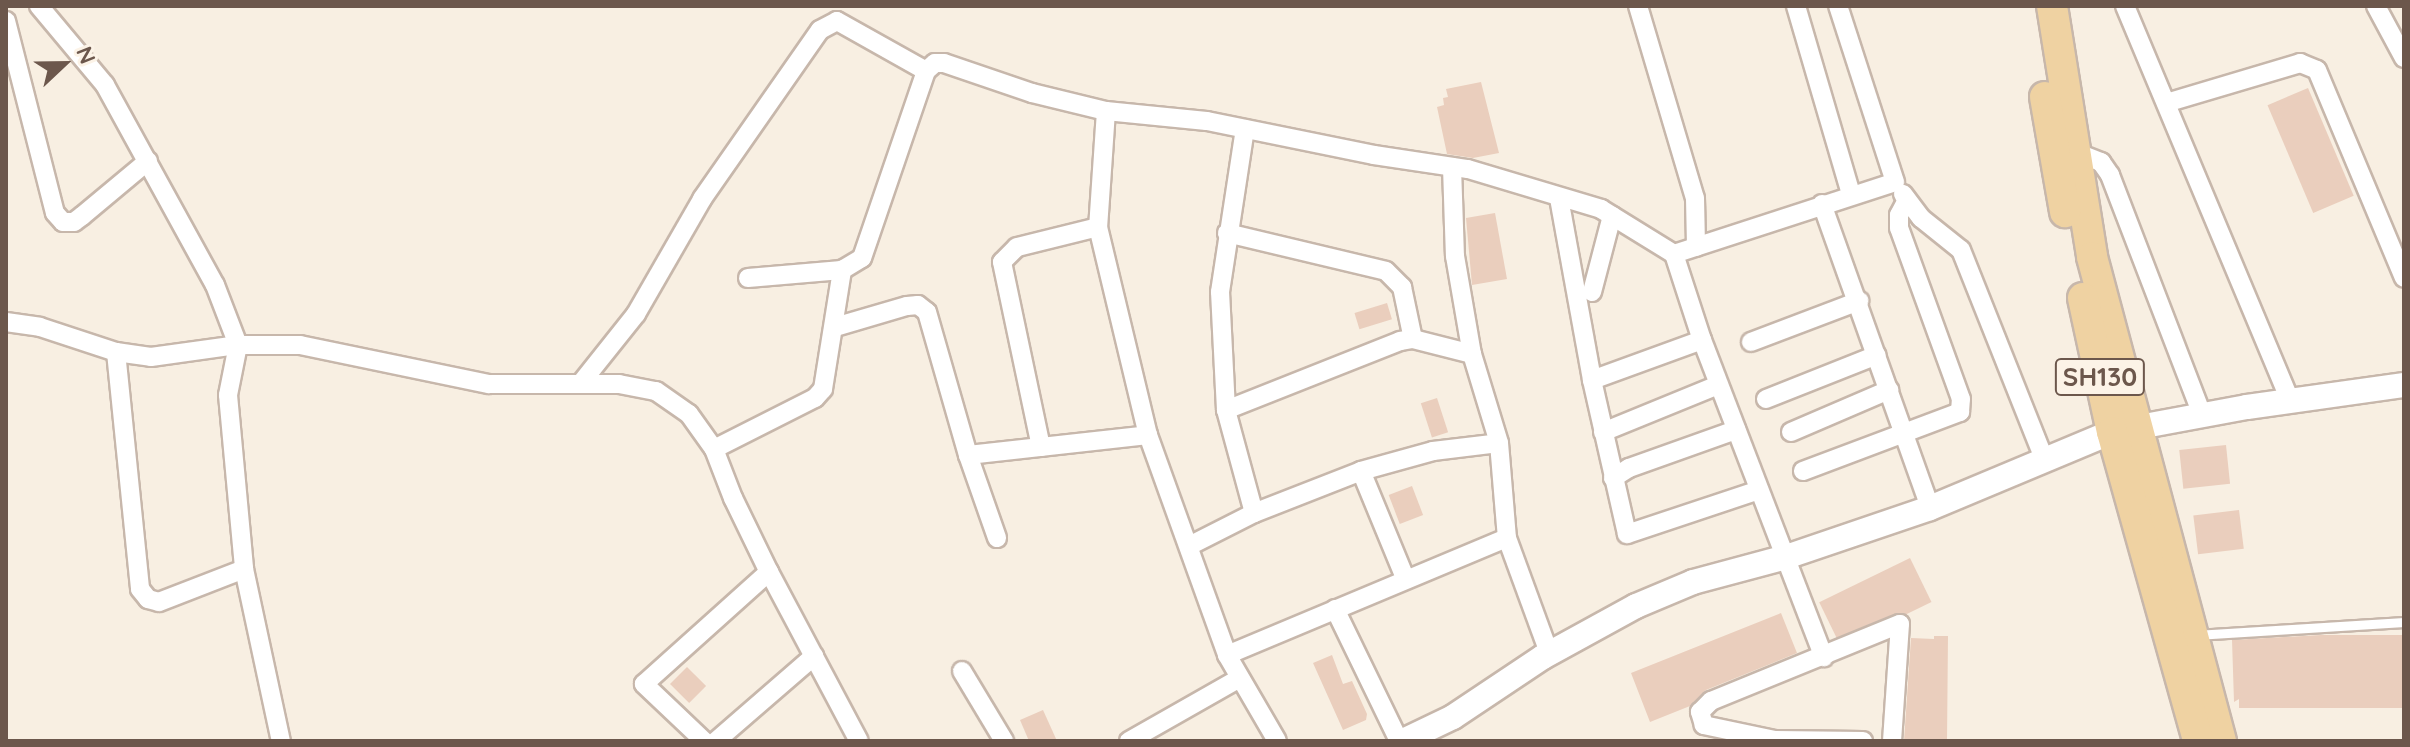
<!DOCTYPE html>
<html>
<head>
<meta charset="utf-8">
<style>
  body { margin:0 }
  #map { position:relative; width:2410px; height:747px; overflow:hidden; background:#f8efe2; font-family:Quicksand,sans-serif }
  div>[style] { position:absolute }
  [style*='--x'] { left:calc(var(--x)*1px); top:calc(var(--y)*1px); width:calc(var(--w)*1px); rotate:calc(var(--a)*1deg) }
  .building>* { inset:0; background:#eacebd; transform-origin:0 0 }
  .roads { filter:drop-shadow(2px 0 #c7b7ab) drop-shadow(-2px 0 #c7b7ab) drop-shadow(0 2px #c7b7ab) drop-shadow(0 -2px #c7b7ab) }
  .service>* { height:9px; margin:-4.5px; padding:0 4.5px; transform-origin:4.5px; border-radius:4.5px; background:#fff }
  .minor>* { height:18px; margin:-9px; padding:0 9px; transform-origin:9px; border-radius:9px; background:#fff }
  .tertiary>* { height:24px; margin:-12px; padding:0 12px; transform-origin:12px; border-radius:12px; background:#fff }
  .primary>* { height:30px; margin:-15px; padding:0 15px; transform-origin:15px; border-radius:15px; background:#efd2a2 }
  span { translate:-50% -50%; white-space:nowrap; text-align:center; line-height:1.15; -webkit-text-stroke:6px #fcf3e7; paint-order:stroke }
  .shield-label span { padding:2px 6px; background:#fcf3e7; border:2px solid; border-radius:6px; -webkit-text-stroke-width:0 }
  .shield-label { font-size:26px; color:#6c574c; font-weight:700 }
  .frame { position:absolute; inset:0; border:8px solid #6c574c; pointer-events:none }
  .north { position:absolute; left:24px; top:24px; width:80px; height:80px; -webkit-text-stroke:6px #fcf3e7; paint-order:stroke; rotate:68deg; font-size:22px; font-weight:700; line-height:32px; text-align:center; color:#6c574c }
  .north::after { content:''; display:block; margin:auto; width:28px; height:36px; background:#6c574c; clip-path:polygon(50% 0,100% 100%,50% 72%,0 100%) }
</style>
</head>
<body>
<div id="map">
  <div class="building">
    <div style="clip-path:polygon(1481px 82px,1499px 153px,1473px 158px,1447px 154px,1437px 107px,1444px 105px,1443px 98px,1448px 97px,1446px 89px)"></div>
    <div style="left:2308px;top:88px;width:117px;height:44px;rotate:67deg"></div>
    <div style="clip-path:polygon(1495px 213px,1507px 279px,1472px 285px,1466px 218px)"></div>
    <div style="left:1387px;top:303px;width:17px;height:34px;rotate:73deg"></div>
    <div style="left:1437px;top:398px;width:36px;height:17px;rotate:72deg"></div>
    <div style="left:2226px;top:445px;width:39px;height:47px;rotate:84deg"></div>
    <div style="left:1412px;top:486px;width:31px;height:25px;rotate:69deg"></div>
    <div style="left:2239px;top:510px;width:39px;height:46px;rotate:83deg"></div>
    <div style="left:1910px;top:558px;width:49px;height:101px;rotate:64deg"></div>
    <div style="clip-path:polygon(1781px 613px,1797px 653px,1706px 690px,1690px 706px,1650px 722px,1631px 673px)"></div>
    <div style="clip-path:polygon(2321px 635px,2404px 635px,2404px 708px,2239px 708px,2239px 699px,2234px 702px,2232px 640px)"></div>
    <div style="clip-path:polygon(1934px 636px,1948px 636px,1947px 741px,1904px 741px,1911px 638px,1934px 639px)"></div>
    <div style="clip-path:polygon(1332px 655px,1343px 684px,1352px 681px,1367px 714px,1366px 720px,1343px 730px,1313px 663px)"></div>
    <div style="left:687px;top:667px;width:27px;height:24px;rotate:45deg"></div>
    <div style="clip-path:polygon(1043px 710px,1057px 741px,1029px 741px,1020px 720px)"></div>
  </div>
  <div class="roads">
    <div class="service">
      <div style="--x:2196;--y:635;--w:208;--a:-3.6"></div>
    </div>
    <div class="minor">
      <div style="--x:39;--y:6;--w:103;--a:50.1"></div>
      <div style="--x:105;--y:85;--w:228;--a:61.2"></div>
      <div style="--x:215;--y:285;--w:64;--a:69"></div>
      <div style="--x:238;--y:345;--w:51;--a:101.3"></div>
      <div style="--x:228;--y:395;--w:175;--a:84.7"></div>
      <div style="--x:244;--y:569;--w:176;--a:77.9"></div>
      <div style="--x:1638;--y:6;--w:200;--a:73.5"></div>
      <div style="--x:1695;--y:198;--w:49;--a:88.8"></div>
      <div style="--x:1796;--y:6;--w:196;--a:73.7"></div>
      <div style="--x:2125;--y:6;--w:428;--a:67.3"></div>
      <div style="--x:2376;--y:6;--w:59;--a:61.7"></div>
      <div style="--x:6;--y:21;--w:198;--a:75.7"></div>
      <div style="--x:55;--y:213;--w:12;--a:48"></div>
      <div style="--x:63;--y:222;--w:11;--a:0"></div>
      <div style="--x:74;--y:222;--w:10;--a:-37"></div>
      <div style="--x:82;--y:216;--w:86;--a:-39.8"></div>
      <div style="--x:2166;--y:103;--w:140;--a:-16.6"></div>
      <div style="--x:2300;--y:63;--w:18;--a:22"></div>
      <div style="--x:2317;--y:70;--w:225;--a:67.3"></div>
      <div style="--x:1106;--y:111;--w:116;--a:93.9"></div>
      <div style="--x:1098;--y:227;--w:214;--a:76.5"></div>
      <div style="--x:1148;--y:435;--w:234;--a:70.2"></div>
      <div style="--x:1227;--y:655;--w:99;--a:59.8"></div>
      <div style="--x:2075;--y:152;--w:28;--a:21"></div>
      <div style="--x:2101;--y:162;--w:16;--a:55"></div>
      <div style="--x:2110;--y:175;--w:259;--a:69"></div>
      <div style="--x:1452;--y:167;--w:89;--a:88.1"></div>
      <div style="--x:1455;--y:256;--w:99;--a:80.2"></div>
      <div style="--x:1472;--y:354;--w:93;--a:73.1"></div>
      <div style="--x:1499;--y:443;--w:95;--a:85.2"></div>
      <div style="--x:1507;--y:538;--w:122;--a:69.9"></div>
      <div style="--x:1903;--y:194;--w:30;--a:53"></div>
      <div style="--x:1921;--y:218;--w:51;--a:38.7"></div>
      <div style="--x:1961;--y:250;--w:225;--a:68.3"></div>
      <div style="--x:1559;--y:198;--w:185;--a:79.7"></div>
      <div style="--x:1592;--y:380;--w:158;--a:77.2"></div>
      <div style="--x:1627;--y:534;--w:139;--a:-18.4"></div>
      <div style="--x:1822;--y:204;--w:323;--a:70.4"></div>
      <div style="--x:1227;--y:233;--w:163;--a:13.4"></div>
      <div style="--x:1386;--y:271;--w:23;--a:45"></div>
      <div style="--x:1402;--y:287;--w:53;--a:78.1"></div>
      <div style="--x:1674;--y:254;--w:232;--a:-18"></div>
      <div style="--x:1895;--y:182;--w:185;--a:-107.9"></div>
      <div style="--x:748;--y:278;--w:94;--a:-4.9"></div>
      <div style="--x:842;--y:270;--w:23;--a:-31"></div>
      <div style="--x:862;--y:258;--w:198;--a:-71.1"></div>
      <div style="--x:926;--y:71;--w:12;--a:-42"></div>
      <div style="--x:935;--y:63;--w:9;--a:0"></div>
      <div style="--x:944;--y:63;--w:93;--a:18.8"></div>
      <div style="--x:1032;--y:93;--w:76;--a:13.7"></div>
      <div style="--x:1106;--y:111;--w:101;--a:5.7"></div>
      <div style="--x:1207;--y:121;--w:170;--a:11.5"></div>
      <div style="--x:1374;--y:155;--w:95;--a:8.5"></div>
      <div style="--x:1468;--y:169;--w:139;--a:16.7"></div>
      <div style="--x:1601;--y:209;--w:86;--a:31.7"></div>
      <div style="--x:1674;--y:254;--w:90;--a:72"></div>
      <div style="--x:1702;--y:340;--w:340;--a:69"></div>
      <div style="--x:1592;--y:292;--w:79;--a:-75.3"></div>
      <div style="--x:6;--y:322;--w:34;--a:8"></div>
      <div style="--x:40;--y:327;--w:80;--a:18.2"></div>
      <div style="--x:116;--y:352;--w:35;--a:8"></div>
      <div style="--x:151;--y:357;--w:88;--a:-7.9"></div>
      <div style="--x:238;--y:345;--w:62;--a:0"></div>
      <div style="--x:300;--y:345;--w:193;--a:11.7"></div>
      <div style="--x:489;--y:384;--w:130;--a:0"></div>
      <div style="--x:619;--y:384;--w:38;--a:11"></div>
      <div style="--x:656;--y:391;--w:40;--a:34.9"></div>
      <div style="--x:689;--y:414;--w:43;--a:54.5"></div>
      <div style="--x:714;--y:449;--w:53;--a:68.8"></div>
      <div style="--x:733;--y:498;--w:82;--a:64.1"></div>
      <div style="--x:769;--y:572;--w:191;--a:62"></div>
      <div style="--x:835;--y:327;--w:75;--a:-16.3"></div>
      <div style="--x:907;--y:306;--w:11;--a:-5"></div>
      <div style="--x:918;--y:305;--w:11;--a:38"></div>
      <div style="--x:927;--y:312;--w:149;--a:74"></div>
      <div style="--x:968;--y:455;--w:88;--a:70.7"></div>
      <div style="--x:1751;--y:342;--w:116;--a:-20.8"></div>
      <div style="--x:116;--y:352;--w:238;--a:84.2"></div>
      <div style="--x:140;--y:589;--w:13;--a:51"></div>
      <div style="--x:148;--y:599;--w:11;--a:15"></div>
      <div style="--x:159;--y:602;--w:91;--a:-21.2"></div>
      <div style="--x:1592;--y:380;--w:117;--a:-20"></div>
      <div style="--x:581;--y:383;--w:88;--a:-51.4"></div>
      <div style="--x:636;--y:314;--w:133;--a:-60.1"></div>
      <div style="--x:702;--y:199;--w:206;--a:-55.1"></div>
      <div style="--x:820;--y:30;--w:19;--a:-28"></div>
      <div style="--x:837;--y:21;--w:102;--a:29.3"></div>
      <div style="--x:1766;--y:399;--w:119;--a:-21.6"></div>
      <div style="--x:1226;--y:410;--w:187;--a:-21.6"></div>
      <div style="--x:1400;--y:341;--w:13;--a:-9"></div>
      <div style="--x:1413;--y:339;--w:61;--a:14.3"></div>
      <div style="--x:1603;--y:432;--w:124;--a:-22.2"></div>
      <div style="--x:1791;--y:432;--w:107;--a:-23.2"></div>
      <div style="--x:1041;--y:447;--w:189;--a:-101.9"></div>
      <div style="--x:1002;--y:262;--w:21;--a:-45"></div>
      <div style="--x:1017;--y:247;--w:83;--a:-13.9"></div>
      <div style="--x:714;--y:449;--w:113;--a:-26.8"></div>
      <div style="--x:815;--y:398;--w:12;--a:-48"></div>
      <div style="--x:823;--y:389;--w:121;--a:-80.9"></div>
      <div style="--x:968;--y:455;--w:181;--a:-6.3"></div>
      <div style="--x:1361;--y:471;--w:116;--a:67.6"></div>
      <div style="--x:1803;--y:471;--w:168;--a:-20.6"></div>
      <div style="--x:1960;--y:412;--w:13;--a:-86"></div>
      <div style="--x:1961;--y:399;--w:182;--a:-109.9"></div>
      <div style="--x:1899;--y:228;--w:13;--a:-90"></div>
      <div style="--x:1899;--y:215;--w:17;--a:-62"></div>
      <div style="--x:1613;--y:478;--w:19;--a:-32"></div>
      <div style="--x:1629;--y:468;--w:114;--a:-19.6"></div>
      <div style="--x:1254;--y:513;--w:115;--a:-21.4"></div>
      <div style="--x:1361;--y:471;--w:75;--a:-15.5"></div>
      <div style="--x:1433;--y:451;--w:66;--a:-6.9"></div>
      <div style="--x:1189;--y:546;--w:73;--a:-26.9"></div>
      <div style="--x:1254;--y:513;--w:107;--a:-105.2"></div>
      <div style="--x:1226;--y:410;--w:118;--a:-92.9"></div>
      <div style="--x:1220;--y:292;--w:165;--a:-81.3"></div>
      <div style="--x:1335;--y:609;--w:147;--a:64.1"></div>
      <div style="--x:1227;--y:655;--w:303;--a:-22.7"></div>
      <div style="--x:962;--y:671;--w:82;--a:59"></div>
      <div style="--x:704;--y:741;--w:83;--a:-136.5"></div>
      <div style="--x:644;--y:684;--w:168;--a:-41.9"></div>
      <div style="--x:716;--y:741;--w:130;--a:-40.9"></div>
      <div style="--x:1129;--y:741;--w:125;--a:-29.6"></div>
      <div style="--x:1863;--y:741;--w:88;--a:-179.3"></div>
      <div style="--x:1775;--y:740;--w:73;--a:-168.1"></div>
      <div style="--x:1704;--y:725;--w:14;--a:-107"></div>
      <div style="--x:1700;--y:712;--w:16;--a:-45"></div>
      <div style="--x:1711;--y:701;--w:204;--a:-22.2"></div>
      <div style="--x:1900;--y:624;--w:117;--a:93.9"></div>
    </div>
    <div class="tertiary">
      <div style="--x:1403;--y:741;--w:55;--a:-25.6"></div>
      <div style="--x:1453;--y:717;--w:108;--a:-33.7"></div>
      <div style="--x:1543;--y:657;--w:106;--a:-28.7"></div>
      <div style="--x:1636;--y:606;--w:62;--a:-22.8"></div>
      <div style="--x:1693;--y:582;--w:96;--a:-15"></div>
      <div style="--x:1786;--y:557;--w:152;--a:-18.8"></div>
      <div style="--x:1930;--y:508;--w:197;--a:-22.7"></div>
      <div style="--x:2112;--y:432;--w:137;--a:-10.5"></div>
      <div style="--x:2247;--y:407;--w:159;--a:-8"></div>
    </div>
    <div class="primary">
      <div style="--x:2052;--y:6;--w:254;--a:80.9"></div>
      <div style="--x:2092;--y:257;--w:501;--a:75.08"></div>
      <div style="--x:2045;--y:97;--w:117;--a:80.1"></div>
      <div style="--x:2083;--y:298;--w:137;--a:77.8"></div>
      <div style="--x:2112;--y:432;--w:321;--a:74.4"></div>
    </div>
  </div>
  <div class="shield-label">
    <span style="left:2100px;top:377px">SH130</span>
  </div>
  <div class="frame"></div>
  <div class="north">N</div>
</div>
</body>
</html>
